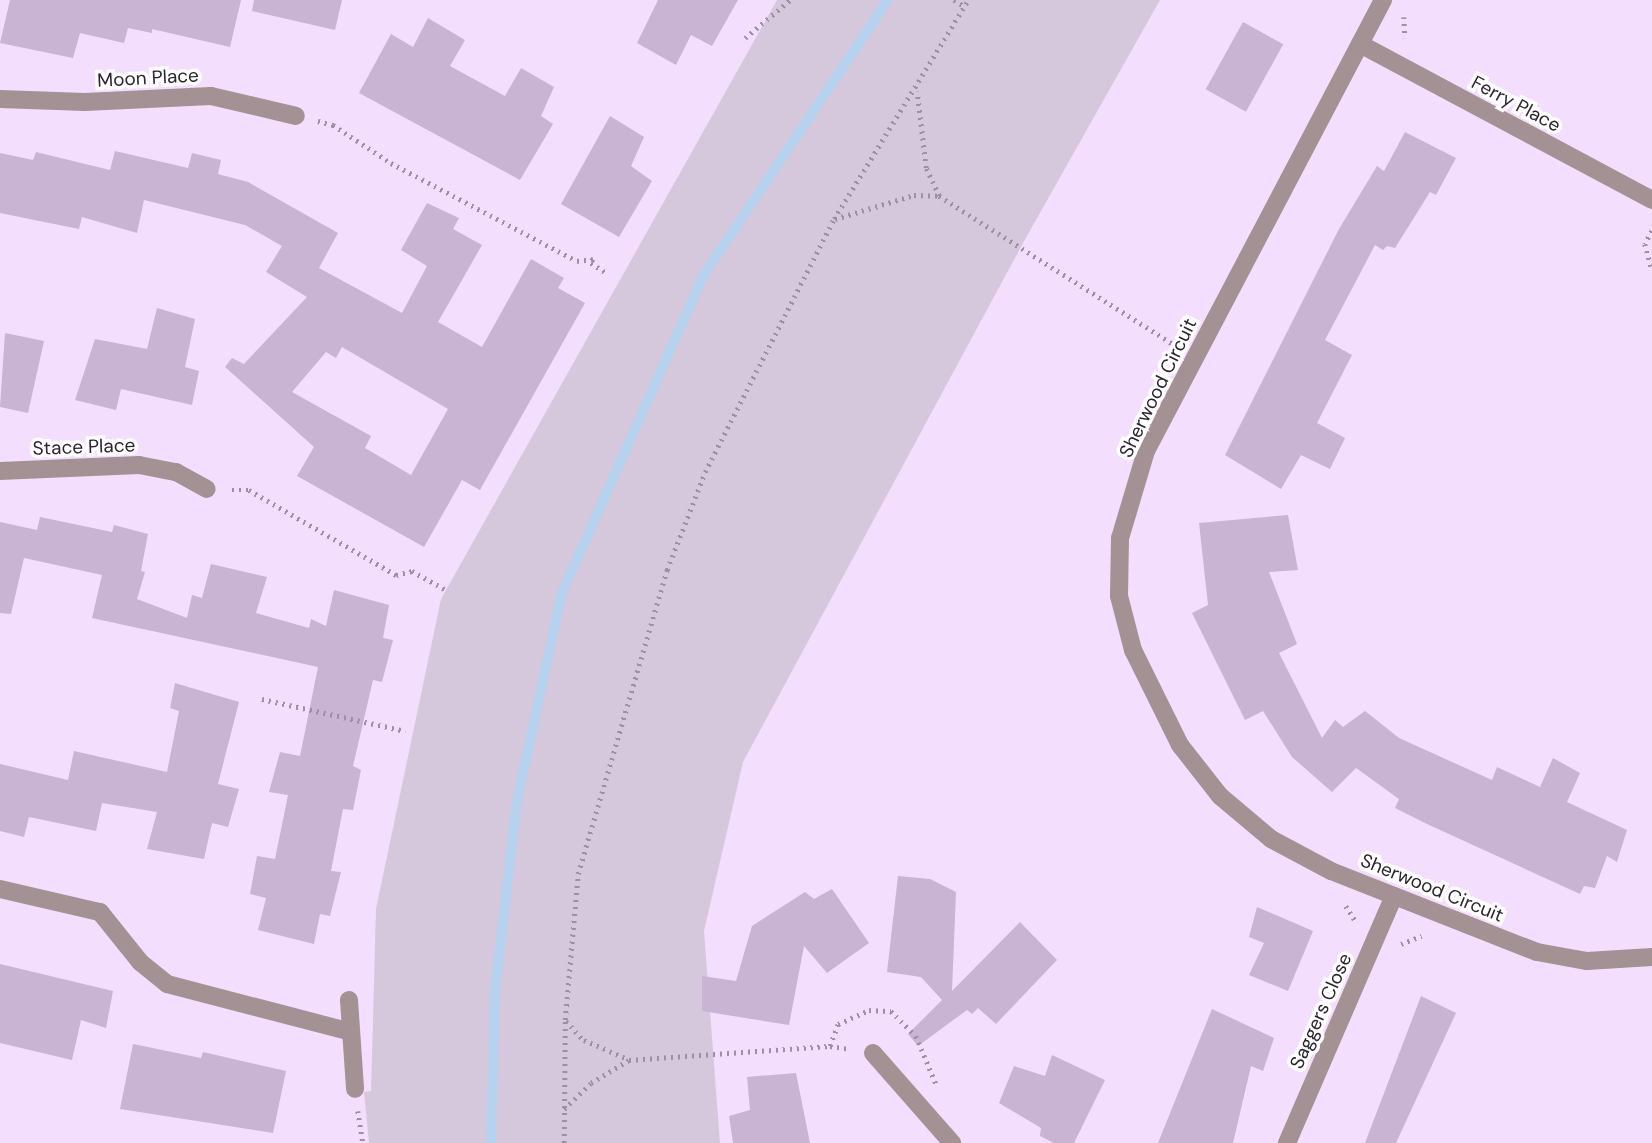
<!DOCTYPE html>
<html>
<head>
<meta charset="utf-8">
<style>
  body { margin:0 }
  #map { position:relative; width:1652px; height:1143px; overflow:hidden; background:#f3defe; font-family:"DM Sans",sans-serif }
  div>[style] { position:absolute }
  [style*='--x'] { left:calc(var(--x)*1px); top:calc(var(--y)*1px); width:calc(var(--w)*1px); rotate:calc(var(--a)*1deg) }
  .green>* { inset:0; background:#d5c8dc }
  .stream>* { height:10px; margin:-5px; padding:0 5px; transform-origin:5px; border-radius:5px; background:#b6d2ee }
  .building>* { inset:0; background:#c9b4d4; transform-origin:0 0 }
  .path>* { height:4.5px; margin-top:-2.25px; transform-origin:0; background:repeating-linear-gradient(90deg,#9e8fa6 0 2px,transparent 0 7px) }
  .minor>* { height:18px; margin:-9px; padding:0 9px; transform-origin:9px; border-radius:9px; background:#a39194 }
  span { translate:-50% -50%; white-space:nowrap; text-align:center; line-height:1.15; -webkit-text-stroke:7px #fff; paint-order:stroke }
  .street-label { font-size:19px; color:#2b2430 }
</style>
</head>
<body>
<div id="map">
  <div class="green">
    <div style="clip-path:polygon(777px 0,1160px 0,1023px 243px,743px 762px,704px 931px,720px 1143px,369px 1143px,364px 1092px,371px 1091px,376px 909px,441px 599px)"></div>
  </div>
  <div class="stream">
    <div style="--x:491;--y:1143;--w:153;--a:-88.5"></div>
    <div style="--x:495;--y:990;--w:190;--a:-83.4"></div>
    <div style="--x:517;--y:801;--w:211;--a:-77.9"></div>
    <div style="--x:561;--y:595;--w:349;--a:-66"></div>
    <div style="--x:703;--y:276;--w:332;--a:-56.2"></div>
  </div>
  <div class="building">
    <div style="clip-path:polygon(10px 0,241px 0,230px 47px,152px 29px,152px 33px,128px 28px,124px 43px,80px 33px,73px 58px,0 43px)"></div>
    <div style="clip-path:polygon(254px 0,342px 0,335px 30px,252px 11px)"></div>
    <div style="clip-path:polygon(658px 0,738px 0,712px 46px,691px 35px,676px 65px,637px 43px)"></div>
    <div style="clip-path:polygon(428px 18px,465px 40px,450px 66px,505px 96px,521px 68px,554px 87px,541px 116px,553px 124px,520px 180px,359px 93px,391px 34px,413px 47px)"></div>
    <div style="left:1243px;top:22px;width:46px;height:77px;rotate:29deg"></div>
    <div style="clip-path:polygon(610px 116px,644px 137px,631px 166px,652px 181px,619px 237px,561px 204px)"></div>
    <div style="clip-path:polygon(1405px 132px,1456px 158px,1436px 195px,1430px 192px,1395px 248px,1387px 246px,1383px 250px,1375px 245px,1325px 340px,1352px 355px,1317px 423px,1345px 438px,1330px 469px,1301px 455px,1281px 489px,1225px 455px,1339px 229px,1377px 166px,1384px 171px)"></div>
    <div style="clip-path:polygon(evenodd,115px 151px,188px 168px,192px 153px,221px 160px,218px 174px,248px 182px,338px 233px,319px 268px,402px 313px,427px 266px,401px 250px,427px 203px,459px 218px,453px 229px,482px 245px,438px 322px,482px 347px,531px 259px,564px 278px,558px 288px,585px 303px,480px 490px,462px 480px,424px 547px,297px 476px,314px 447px,225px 367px,232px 358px,244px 364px,307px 297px,266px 272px,282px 246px,245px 225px,144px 200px,137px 233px,82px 217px,79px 229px,0 213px,0 153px,33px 160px,36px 152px,110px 170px,115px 151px,342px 347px,448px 409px,411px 475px,365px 448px,371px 436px,292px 392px,326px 352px,336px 358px,342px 347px)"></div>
    <div style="clip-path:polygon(157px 308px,195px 319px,185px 367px,199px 371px,192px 405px,121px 389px,116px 410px,75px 400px,95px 339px,147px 349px)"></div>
    <div style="clip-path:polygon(5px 333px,44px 341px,28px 413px,0 407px)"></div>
    <div style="clip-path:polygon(1288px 515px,1298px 570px,1269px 572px,1297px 644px,1279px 653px,1322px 738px,1335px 720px,1343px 727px,1365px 711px,1399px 738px,1492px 780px,1497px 767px,1540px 787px,1553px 758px,1580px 773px,1567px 802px,1627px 830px,1617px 862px,1607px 856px,1595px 888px,1584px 886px,1580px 894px,1427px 824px,1395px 808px,1399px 799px,1356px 768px,1332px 792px,1292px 757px,1263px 711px,1245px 720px,1192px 613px,1208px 605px,1199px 523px)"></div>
    <div style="clip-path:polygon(40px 517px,112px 532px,114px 525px,148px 534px,141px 571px,145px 572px,137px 599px,187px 618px,192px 595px,202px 598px,211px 564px,267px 577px,256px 613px,309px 628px,311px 619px,326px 626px,334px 590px,389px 605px,383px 638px,393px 640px,382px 682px,373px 680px,353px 766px,361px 770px,353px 810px,343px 809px,331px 871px,341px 872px,330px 916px,320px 914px,314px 944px,258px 930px,266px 898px,250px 894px,257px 856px,275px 859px,288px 795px,269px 792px,280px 752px,300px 756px,318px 667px,92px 618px,102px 575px,24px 558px,11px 614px,0 613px,0 522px,37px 530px)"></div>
    <div style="clip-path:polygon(175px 683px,239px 702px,218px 784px,239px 789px,228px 827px,212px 823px,204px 859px,147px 849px,157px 812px,102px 803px,96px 831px,29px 817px,24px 837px,0 831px,0 764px,68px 780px,74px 751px,167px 772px,179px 711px,170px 708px)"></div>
    <div style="clip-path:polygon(898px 876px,930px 879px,956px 892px,952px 991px,1020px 922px,1057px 960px,996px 1024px,978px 1008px,972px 1014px,967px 1010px,918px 1046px,908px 1034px,942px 1000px,921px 977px,887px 972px)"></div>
    <div style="clip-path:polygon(832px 889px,869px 943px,827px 973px,804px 946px,789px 1025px,702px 1011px,702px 976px,736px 981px,752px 926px,805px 892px,814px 899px)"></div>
    <div style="clip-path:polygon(1257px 907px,1313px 931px,1288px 991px,1249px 975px,1264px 943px,1249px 937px)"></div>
    <div style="clip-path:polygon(0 964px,113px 991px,106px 1028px,81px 1020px,72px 1060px,0 1043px)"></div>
    <div style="clip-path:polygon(1421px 996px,1456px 1013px,1396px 1143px,1365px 1143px)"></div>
    <div style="clip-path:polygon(1212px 1009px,1274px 1038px,1263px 1071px,1251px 1066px,1233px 1143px,1158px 1143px)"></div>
    <div style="clip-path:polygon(133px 1044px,201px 1058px,203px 1052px,286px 1071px,273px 1133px,120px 1109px)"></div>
    <div style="clip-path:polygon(1052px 1055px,1105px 1080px,1074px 1143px,1054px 1143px,1040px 1136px,1041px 1128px,999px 1103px,1014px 1066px,1045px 1076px)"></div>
    <div style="clip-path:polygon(796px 1073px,810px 1143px,733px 1143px,729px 1116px,750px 1110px,747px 1077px)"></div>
  </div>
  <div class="path">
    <div style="--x:954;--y:0;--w:12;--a:31"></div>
    <div style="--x:1404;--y:17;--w:21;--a:87"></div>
    <div style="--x:745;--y:38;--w:59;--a:-40.2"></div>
    <div style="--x:318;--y:121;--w:16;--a:15"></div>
    <div style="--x:333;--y:125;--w:69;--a:33.2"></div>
    <div style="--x:391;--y:163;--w:210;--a:27.8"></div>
    <div style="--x:577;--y:261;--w:16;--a:-7"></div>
    <div style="--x:593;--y:259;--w:4;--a:117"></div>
    <div style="--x:591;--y:263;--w:20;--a:33"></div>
    <div style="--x:939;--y:196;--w:279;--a:32.3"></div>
    <div style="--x:835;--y:219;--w:83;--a:-16.9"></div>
    <div style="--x:914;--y:195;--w:25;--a:2"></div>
    <div style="--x:939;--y:196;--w:31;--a:-115"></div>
    <div style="--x:926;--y:168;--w:77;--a:-96.8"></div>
    <div style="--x:1652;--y:231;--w:15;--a:118"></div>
    <div style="--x:1645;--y:244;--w:27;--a:75"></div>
    <div style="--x:232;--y:490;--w:17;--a:0"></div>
    <div style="--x:249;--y:490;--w:170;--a:30"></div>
    <div style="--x:396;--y:575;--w:16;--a:-14"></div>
    <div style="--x:412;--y:571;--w:39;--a:29"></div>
    <div style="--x:262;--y:699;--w:147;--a:12.6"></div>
    <div style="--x:1346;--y:906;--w:19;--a:58"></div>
    <div style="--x:1401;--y:944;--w:22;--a:-22"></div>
    <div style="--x:566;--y:1021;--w:26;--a:47"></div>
    <div style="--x:584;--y:1040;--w:48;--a:23.4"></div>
    <div style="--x:830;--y:1046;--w:20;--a:9"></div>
    <div style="--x:564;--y:1109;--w:37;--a:-44"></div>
    <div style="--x:591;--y:1083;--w:44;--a:-31.2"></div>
    <div style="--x:629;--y:1060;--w:201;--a:-4"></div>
    <div style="--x:830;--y:1046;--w:23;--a:-70"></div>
    <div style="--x:838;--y:1024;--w:34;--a:-24"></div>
    <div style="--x:869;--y:1010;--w:22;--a:3"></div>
    <div style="--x:891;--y:1011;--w:35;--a:45"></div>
    <div style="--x:916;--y:1036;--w:54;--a:67.2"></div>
    <div style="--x:358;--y:1111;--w:32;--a:81"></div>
    <div style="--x:564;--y:1143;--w:123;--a:-89.5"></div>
    <div style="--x:565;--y:1020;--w:147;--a:-84.9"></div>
    <div style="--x:578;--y:874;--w:317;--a:-73.7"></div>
    <div style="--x:667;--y:570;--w:105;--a:-68.8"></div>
    <div style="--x:705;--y:472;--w:284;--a:-63"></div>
    <div style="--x:834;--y:219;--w:257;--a:-58.5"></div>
  </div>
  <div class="minor">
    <div style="--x:1383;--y:0;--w:509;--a:117.72"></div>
    <div style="--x:1146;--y:451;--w:91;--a:106.6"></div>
    <div style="--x:1120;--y:538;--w:58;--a:91"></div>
    <div style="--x:1119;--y:596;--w:56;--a:75.5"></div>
    <div style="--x:1133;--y:650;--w:106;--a:63.7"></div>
    <div style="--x:1180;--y:745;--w:65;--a:51.9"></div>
    <div style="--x:1220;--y:796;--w:67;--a:40.1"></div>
    <div style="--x:1271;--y:839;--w:68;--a:28.1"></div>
    <div style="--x:1331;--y:871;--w:221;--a:21.5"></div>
    <div style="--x:1537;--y:952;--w:51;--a:10.2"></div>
    <div style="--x:1587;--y:961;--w:65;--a:-3.5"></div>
    <div style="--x:1360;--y:44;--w:331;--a:28.1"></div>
    <div style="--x:0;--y:99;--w:85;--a:2"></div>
    <div style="--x:85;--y:102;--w:126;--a:-2.7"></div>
    <div style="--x:211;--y:96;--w:87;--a:13.2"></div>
    <div style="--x:0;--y:471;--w:139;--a:-2.5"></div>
    <div style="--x:139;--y:465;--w:38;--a:11"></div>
    <div style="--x:176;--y:472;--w:35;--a:29"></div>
    <div style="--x:0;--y:889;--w:103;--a:13"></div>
    <div style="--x:100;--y:912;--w:64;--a:51.3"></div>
    <div style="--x:140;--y:962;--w:35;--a:39"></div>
    <div style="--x:167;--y:984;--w:190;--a:14.6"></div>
    <div style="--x:349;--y:1000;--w:89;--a:86.1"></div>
    <div style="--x:873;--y:1053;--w:120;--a:48.7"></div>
    <div style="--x:1287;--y:1143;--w:269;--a:-66.6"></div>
  </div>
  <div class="street-label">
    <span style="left:148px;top:78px;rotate:-3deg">Moon Place</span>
    <span style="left:1516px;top:104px;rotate:28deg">Ferry Place</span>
    <span style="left:1158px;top:388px;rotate:-64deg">Sherwood Circuit</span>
    <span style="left:84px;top:447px;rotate:-2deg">Stace Place</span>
    <span style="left:1432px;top:888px;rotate:22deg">Sherwood Circuit</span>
    <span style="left:1321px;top:1011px;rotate:-66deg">Saggers Close</span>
  </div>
</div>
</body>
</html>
